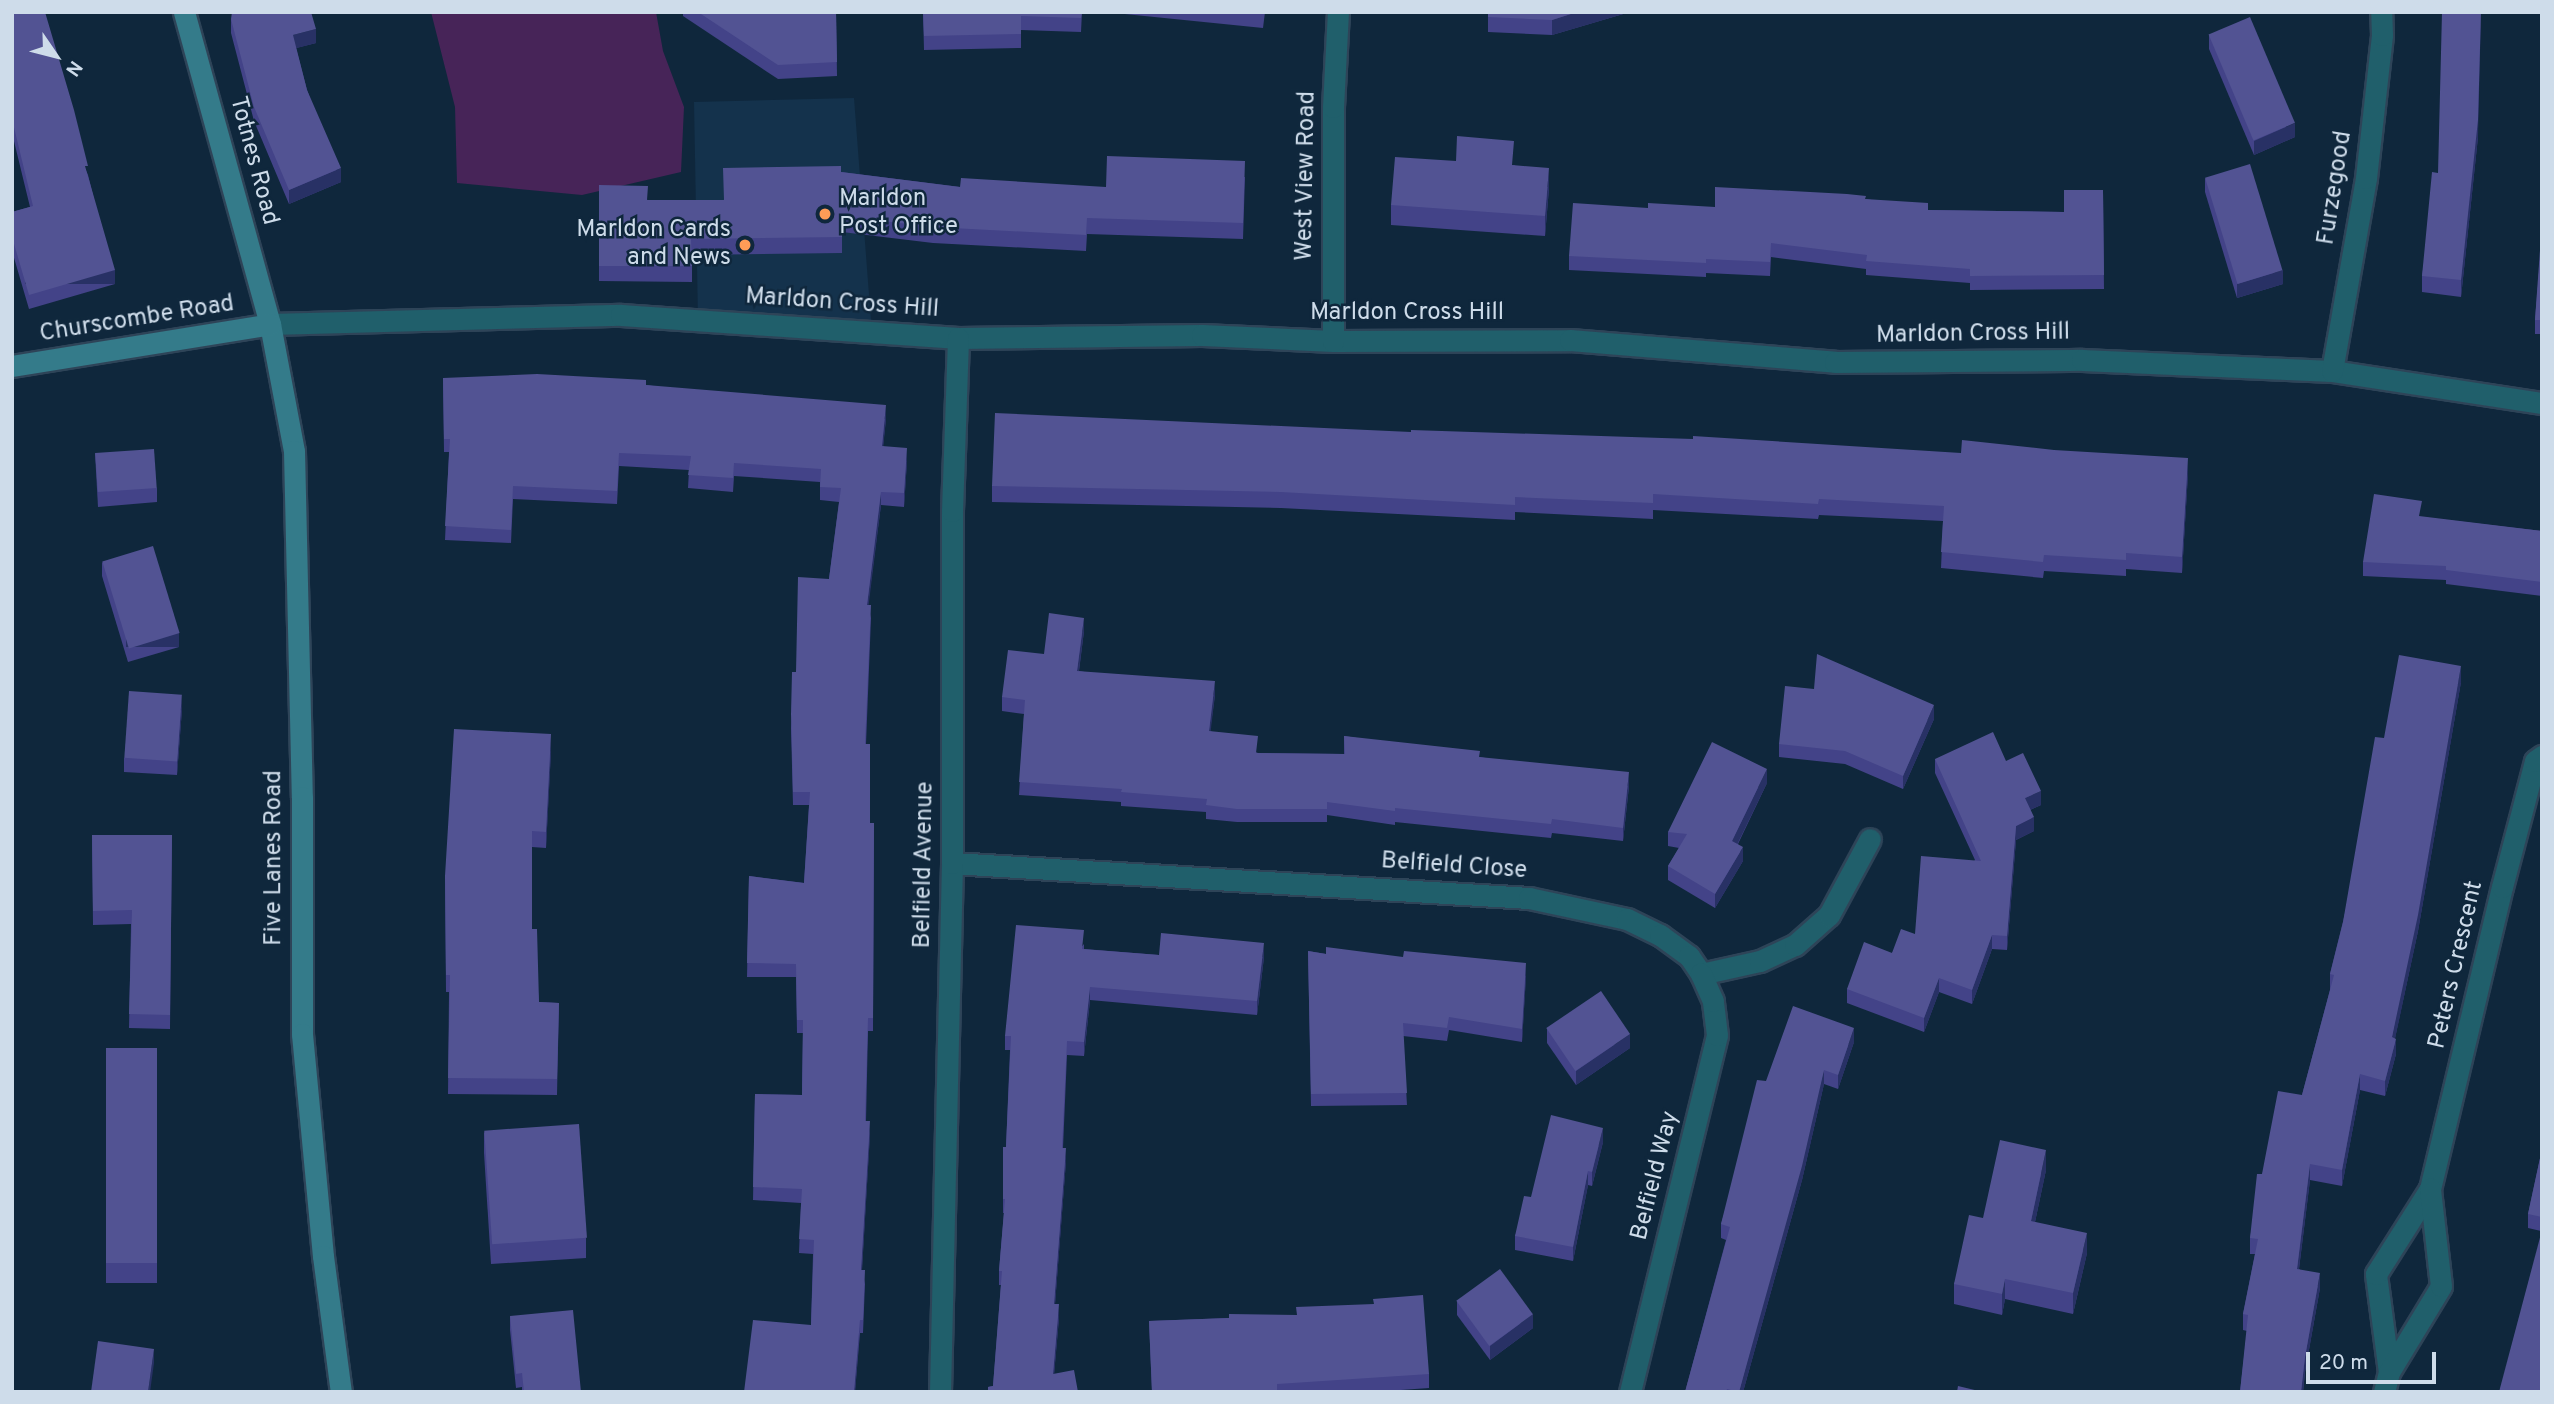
<!DOCTYPE html>
<html>
<head>
<meta charset="utf-8">
<style>
  body { margin:0 }
  #map { position:relative; width:2554px; height:1404px; overflow:hidden; background:#0f273c; font-family:Overpass,sans-serif }
  div>[style] { position:absolute }
  [style*='--x'] { left:calc(var(--x)*1px); top:calc(var(--y)*1px); width:calc(var(--w)*1px); rotate:calc(var(--a)*1deg) }
  .built>* { inset:0; background:#14324c }
  .green>* { inset:0; background:#472458 }
  .roads { filter:drop-shadow(2px 0 #2e4458) drop-shadow(-2px 0 #2e4458) drop-shadow(0 2px #2e4458) drop-shadow(0 -2px #2e4458) }
  .street>* { height:21px; margin:-10.5px; padding:0 10.5px; transform-origin:10.5px; border-radius:10.5px; background:#205f6b }
  .secondary>* { height:21px; margin:-10.5px; padding:0 10.5px; transform-origin:10.5px; border-radius:10.5px; background:#347b8a }
  .wall>* { inset:0; background:#434388; transform-origin:0 0 }
  .shaded-wall>* { inset:0; background:#283165; transform-origin:0 0 }
  .building>* { inset:0; background:#525393; transform-origin:0 0 }
  .dots>* { width:19px; height:19px; translate:-50% -50%; box-sizing:border-box; border:4px solid #0f273c; border-radius:50% }
  span { translate:-50% -50%; white-space:nowrap; text-align:center; line-height:1.15; -webkit-text-stroke:5px #0f273c; paint-order:stroke }
  .street-label { font-size:24px; color:#cedcea }
  .poi-label { font-size:24px; color:#cedcea }
  .left { translate:0 -50%; text-align:left }
  .right { translate:-100% -50%; text-align:right }
  .frame { position:absolute; inset:0; border:14px solid #cedcea; pointer-events:none }
  .north { position:absolute; left:21px; top:21px; width:70px; height:70px; -webkit-text-stroke:5px #0f273c; paint-order:stroke; rotate:125deg; font-size:19px; font-weight:700; line-height:28px; text-align:center; color:#cedcea }
  .north::after { content:''; display:block; margin:auto; width:24px; height:32px; background:#cedcea; clip-path:polygon(50% 0,100% 100%,50% 72%,0 100%) }
  .scale { position:absolute; left:2306px; top:1352px; width:130px; height:32px; box-sizing:border-box; border:4px solid #cedcea; border-top:0; padding-left:9px; font-size:21px; line-height:24px; white-space:nowrap; color:#cedcea; -webkit-text-stroke:5px #0f273c; paint-order:stroke }
</style>
</head>
<body>
<div id="map">
  <div class="built">
    <div style="clip-path:polygon(854px 98px,872px 334px,698px 319px,694px 102px)"></div>
  </div>
  <div class="green">
    <div style="clip-path:polygon(431px 12px,656px 12px,663px 51px,684px 107px,681px 172px,582px 195px,457px 183px,455px 107px)"></div>
  </div>
  <div class="roads">
    <div class="street">
      <div style="--x:270;--y:324;--w:351;--a:-1.5"></div>
      <div style="--x:621;--y:315;--w:338;--a:3.9"></div>
      <div style="--x:958;--y:338;--w:244;--a:-0.7"></div>
      <div style="--x:1202;--y:335;--w:131;--a:2.6"></div>
      <div style="--x:1333;--y:341;--w:237;--a:-0.2"></div>
      <div style="--x:1570;--y:340;--w:266;--a:4.7"></div>
      <div style="--x:1835;--y:362;--w:247;--a:-0.5"></div>
      <div style="--x:2082;--y:360;--w:250;--a:2.5"></div>
      <div style="--x:2332;--y:371;--w:212;--a:8.7"></div>
      <div style="--x:1333;--y:341;--w:234;--a:-90"></div>
      <div style="--x:1333;--y:107;--w:95;--a:-87"></div>
      <div style="--x:2332;--y:371;--w:196;--a:-80"></div>
      <div style="--x:2366;--y:178;--w:144;--a:-83.6"></div>
      <div style="--x:2382;--y:35;--w:23;--a:-92"></div>
      <div style="--x:952;--y:863;--w:578;--a:3.47"></div>
      <div style="--x:1529;--y:898;--w:100;--a:12.1"></div>
      <div style="--x:1627;--y:919;--w:37;--a:26"></div>
      <div style="--x:1660;--y:935;--w:36;--a:36"></div>
      <div style="--x:1689;--y:956;--w:22;--a:56"></div>
      <div style="--x:1701;--y:974;--w:60;--a:-12.4"></div>
      <div style="--x:1760;--y:961;--w:38;--a:-25"></div>
      <div style="--x:1795;--y:945;--w:45;--a:-41.4"></div>
      <div style="--x:1829;--y:915;--w:86;--a:-61.7"></div>
      <div style="--x:2389;--y:1372;--w:99;--a:-97.6"></div>
      <div style="--x:2376;--y:1274;--w:101;--a:-57.6"></div>
      <div style="--x:2430;--y:1189;--w:310;--a:-76.6"></div>
      <div style="--x:2502;--y:887;--w:130;--a:-75.3"></div>
      <div style="--x:2535;--y:761;--w:9;--a:-36"></div>
      <div style="--x:940;--y:1392;--w:529;--a:-88.7"></div>
      <div style="--x:952;--y:863;--w:352;--a:-90"></div>
      <div style="--x:952;--y:511;--w:173;--a:-88"></div>
      <div style="--x:1630;--y:1392;--w:367;--a:-76.3"></div>
      <div style="--x:1717;--y:1035;--w:34;--a:-97"></div>
      <div style="--x:1713;--y:1001;--w:30;--a:-114"></div>
      <div style="--x:2384;--y:1392;--w:21;--a:-76"></div>
      <div style="--x:2389;--y:1372;--w:100;--a:-58.8"></div>
      <div style="--x:2441;--y:1286;--w:98;--a:-96.5"></div>
    </div>
    <div class="secondary">
      <div style="--x:184;--y:12;--w:324;--a:74.6"></div>
      <div style="--x:270;--y:324;--w:129;--a:79.3"></div>
      <div style="--x:294;--y:451;--w:346;--a:88.7"></div>
      <div style="--x:302;--y:797;--w:237;--a:90"></div>
      <div style="--x:302;--y:1034;--w:223;--a:84.6"></div>
      <div style="--x:323;--y:1256;--w:137;--a:82.5"></div>
      <div style="--x:12;--y:366;--w:261;--a:-9.2"></div>
    </div>
  </div>
  <div class="wall">
    <div style="clip-path:polygon(12px 12px,88px 175px,115px 284px,29px 309px,12px 251px,12px 212px,30px 207px,12px 133px)"></div>
    <div style="clip-path:polygon(683px 12px,836px 12px,837px 76px,778px 79px,683px 16px)"></div>
    <div style="clip-path:polygon(923px 12px,1082px 12px,1081px 32px,1021px 30px,1021px 48px,924px 50px)"></div>
    <div style="clip-path:polygon(1105px 12px,1265px 12px,1263px 28px)"></div>
    <div style="clip-path:polygon(1488px 12px,1630px 12px,1552px 35px,1488px 32px)"></div>
    <div style="clip-path:polygon(231px 19px,316px 43px,296px 48px,307px 90px,341px 182px,289px 204px,254px 121px,231px 33px)"></div>
    <div style="clip-path:polygon(2209px 35px,2295px 137px,2254px 155px,2209px 49px)"></div>
    <div style="clip-path:polygon(2478px 137px,2461px 297px,2422px 292px,2422px 276px,2438px 173px)"></div>
    <div style="clip-path:polygon(1514px 165px,1549px 188px,1545px 236px,1391px 225px,1391px 205px)"></div>
    <div style="clip-path:polygon(841px 172px,960px 187px,1106px 187px,1245px 177px,1243px 239px,1087px 234px,1086px 251px,933px 243px,842px 232px,842px 253px,692px 255px,692px 282px,599px 281px,599px 185px,648px 200px,723px 200px)"></div>
    <div style="clip-path:polygon(2205px 178px,2283px 284px,2237px 298px,2205px 192px)"></div>
    <div style="clip-path:polygon(2103px 190px,2104px 289px,1970px 290px,1970px 283px,1866px 275px,1866px 269px,1771px 257px,1770px 276px,1706px 273px,1706px 277px,1569px 270px,1569px 256px,1648px 208px,1715px 207px,1866px 199px,1928px 210px,2064px 212px)"></div>
    <div style="clip-path:polygon(2542px 236px,2542px 334px,2535px 334px,2535px 320px)"></div>
    <div style="clip-path:polygon(443px 378px,646px 385px,886px 419px,883px 446px,907px 461px,904px 507px,881px 505px,868px 605px,871px 618px,866px 744px,870px 823px,874px 823px,873px 1031px,868px 1031px,866px 1121px,870px 1134px,862px 1270px,865px 1284px,863px 1333px,860px 1333px,855px 1392px,744px 1392px,811px 1325px,813px 1254px,799px 1253px,801px 1203px,753px 1200px,755px 1094px,802px 1095px,803px 1033px,797px 1033px,796px 977px,747px 977px,749px 876px,804px 883px,809px 805px,793px 805px,791px 728px,796px 672px,829px 579px,839px 502px,820px 500px,820px 482px,734px 476px,733px 492px,688px 488px,689px 470px,619px 466px,617px 504px,513px 499px,511px 543px,445px 540px,449px 452px,444px 452px)"></div>
    <div style="clip-path:polygon(95px 453px,157px 488px,157px 502px,98px 507px)"></div>
    <div style="clip-path:polygon(2188px 474px,2182px 573px,2126px 569px,2126px 576px,2044px 571px,2043px 578px,1941px 568px,1943px 521px,1819px 515px,1818px 519px,1653px 510px,1653px 519px,1515px 512px,1515px 520px,1281px 508px,992px 502px,992px 486px)"></div>
    <div style="clip-path:polygon(2421px 517px,2542px 531px,2542px 596px,2446px 584px,2446px 580px,2363px 576px,2363px 562px)"></div>
    <div style="clip-path:polygon(102px 562px,179px 647px,128px 662px,102px 576px)"></div>
    <div style="clip-path:polygon(1084px 631px,1079px 671px,1215px 695px,1210px 731px,1258px 753px,1344px 754px,1344px 736px,1480px 757px,1629px 786px,1623px 841px,1552px 833px,1551px 838px,1395px 822px,1395px 825px,1327px 815px,1327px 822px,1237px 822px,1206px 819px,1206px 812px,1121px 806px,1121px 802px,1019px 795px,1024px 714px,1002px 711px,1002px 697px,1044px 654px)"></div>
    <div style="clip-path:polygon(2461px 682px,2418px 931px,2395px 1038px,2396px 1054px,2385px 1096px,2360px 1090px,2342px 1186px,2310px 1180px,2299px 1269px,2320px 1288px,2305px 1372px,2303px 1392px,2240px 1392px,2247px 1331px,2243px 1330px,2243px 1314px,2255px 1254px,2250px 1254px,2250px 1238px,2262px 1174px,2302px 1095px,2330px 990px,2330px 974px,2343px 922px,2384px 738px)"></div>
    <div style="clip-path:polygon(182px 709px,177px 775px,124px 772px,124px 758px)"></div>
    <div style="clip-path:polygon(1934px 719px,1903px 789px,1845px 764px,1779px 757px,1779px 744px)"></div>
    <div style="clip-path:polygon(551px 751px,546px 848px,532px 847px,532px 929px,539px 1002px,559px 1003px,557px 1095px,448px 1094px,449px 992px,446px 992px,445px 876px)"></div>
    <div style="clip-path:polygon(1935px 759px,2006px 761px,2041px 805px,2030px 810px,2034px 831px,2016px 840px,2007px 950px,1992px 949px,1972px 1004px,1939px 992px,1924px 1032px,1847px 1003px,1847px 989px,1915px 934px,1975px 860px,1935px 773px)"></div>
    <div style="clip-path:polygon(1767px 783px,1738px 844px,1743px 861px,1715px 908px,1668px 880px,1668px 866px,1679px 848px,1668px 846px,1668px 832px)"></div>
    <div style="clip-path:polygon(92px 835px,172px 835px,170px 1029px,129px 1028px,131px 924px,93px 925px)"></div>
    <div style="clip-path:polygon(1084px 944px,1084px 949px,1159px 955px,1264px 957px,1257px 1015px,1090px 1000px,1084px 1056px,1067px 1055px,1063px 1148px,1066px 1161px,1055px 1304px,1059px 1318px,1054px 1374px,1078px 1392px,988px 1392px,988px 1387px,993px 1386px,1001px 1285px,999px 1285px,999px 1271px,1004px 1213px,1003px 1213px,1003px 1147px,1006px 1147px,1010px 1050px,1005px 1050px,1005px 1036px)"></div>
    <div style="clip-path:polygon(1308px 951px,1326px 954px,1526px 976px,1522px 1042px,1449px 1030px,1447px 1041px,1403px 1036px,1407px 1105px,1311px 1106px)"></div>
    <div style="clip-path:polygon(1547px 1029px,1630px 1048px,1576px 1085px,1547px 1043px)"></div>
    <div style="clip-path:polygon(1854px 1042px,1838px 1089px,1824px 1084px,1802px 1180px,1743px 1392px,1685px 1392px,1726px 1240px,1721px 1238px,1721px 1224px,1766px 1081px)"></div>
    <div style="left:106px;top:1048px;width:51px;height:235px"></div>
    <div style="clip-path:polygon(2542px 1048px,2542px 1069px,2540px 1069px,2540px 1055px)"></div>
    <div style="clip-path:polygon(484px 1132px,586px 1238px,586px 1258px,491px 1264px,484px 1153px)"></div>
    <div style="clip-path:polygon(1603px 1142px,1592px 1186px,1588px 1185px,1573px 1261px,1515px 1250px,1515px 1236px,1531px 1197px)"></div>
    <div style="clip-path:polygon(2542px 1149px,2542px 1392px,2541px 1231px,2528px 1228px,2528px 1214px)"></div>
    <div style="clip-path:polygon(2046px 1170px,2035px 1222px,2087px 1253px,2073px 1314px,2005px 1299px,2002px 1315px,1954px 1304px,1954px 1284px,1983px 1218px)"></div>
    <div style="clip-path:polygon(1457px 1301px,1533px 1328px,1490px 1360px,1457px 1315px)"></div>
    <div style="clip-path:polygon(510px 1316px,581px 1392px,522px 1392px,522px 1387px,516px 1388px,510px 1330px)"></div>
    <div style="clip-path:polygon(1229px 1318px,1429px 1374px,1429px 1388px,1373px 1392px,1152px 1392px,1149px 1321px)"></div>
  </div>
  <div class="shaded-wall">
    <div style="clip-path:polygon(1577px 12px,1630px 12px,1552px 35px,1552px 20px)"></div>
    <div style="clip-path:polygon(2481px 12px,2478px 137px,2461px 297px,2461px 280px)"></div>
    <div style="clip-path:polygon(316px 29px,316px 43px,293px 49px,293px 35px)"></div>
    <div style="clip-path:polygon(2295px 123px,2295px 137px,2254px 155px,2254px 141px)"></div>
    <div style="clip-path:polygon(341px 168px,341px 182px,289px 204px,289px 190px)"></div>
    <div style="clip-path:polygon(1549px 168px,1549px 188px,1545px 236px,1545px 216px)"></div>
    <div style="left:115px;top:270px;width:14px;height:90px;rotate:90deg"></div>
    <div style="clip-path:polygon(2283px 270px,2283px 284px,2237px 298px,2237px 284px)"></div>
    <div style="clip-path:polygon(886px 405px,886px 419px,882px 459px,882px 446px)"></div>
    <div style="clip-path:polygon(907px 448px,907px 461px,904px 507px,904px 493px)"></div>
    <div style="clip-path:polygon(2188px 458px,2188px 474px,2182px 573px,2182px 557px)"></div>
    <div style="clip-path:polygon(881px 492px,881px 505px,867px 618px,867px 605px)"></div>
    <div style="clip-path:polygon(1084px 618px,1084px 631px,1077px 685px,1077px 671px)"></div>
    <div style="left:179px;top:633px;width:14px;height:53px;rotate:90deg"></div>
    <div style="clip-path:polygon(2461px 666px,2461px 682px,2418px 931px,2392px 1053px,2392px 1037px)"></div>
    <div style="clip-path:polygon(1215px 681px,1215px 695px,1209px 745px,1209px 731px)"></div>
    <div style="clip-path:polygon(182px 695px,182px 709px,177px 775px,177px 761px)"></div>
    <div style="clip-path:polygon(1934px 705px,1934px 719px,1903px 789px,1903px 776px)"></div>
    <div style="clip-path:polygon(551px 734px,551px 751px,546px 848px,546px 832px)"></div>
    <div style="clip-path:polygon(1767px 769px,1767px 783px,1732px 855px,1732px 841px)"></div>
    <div style="clip-path:polygon(1629px 772px,1629px 786px,1623px 841px,1623px 828px)"></div>
    <div style="clip-path:polygon(2041px 791px,2041px 805px,2025px 812px,2025px 798px)"></div>
    <div style="clip-path:polygon(2034px 817px,2034px 831px,2016px 840px,2007px 950px,2007px 936px,2016px 826px)"></div>
    <div style="clip-path:polygon(1743px 847px,1743px 861px,1715px 908px,1715px 894px)"></div>
    <div style="clip-path:polygon(1992px 935px,1992px 949px,1972px 1004px,1972px 990px)"></div>
    <div style="clip-path:polygon(1264px 943px,1264px 957px,1257px 1015px,1257px 1001px)"></div>
    <div style="clip-path:polygon(1526px 963px,1526px 976px,1522px 1042px,1522px 1029px)"></div>
    <div style="clip-path:polygon(1939px 978px,1939px 992px,1924px 1032px,1924px 1018px)"></div>
    <div style="clip-path:polygon(1090px 987px,1090px 1000px,1084px 1056px,1084px 1042px)"></div>
    <div style="clip-path:polygon(1854px 1028px,1854px 1042px,1838px 1089px,1838px 1075px)"></div>
    <div style="clip-path:polygon(1630px 1034px,1630px 1048px,1576px 1085px,1576px 1071px)"></div>
    <div style="clip-path:polygon(2396px 1039px,2396px 1054px,2385px 1096px,2385px 1081px)"></div>
    <div style="clip-path:polygon(1824px 1070px,1824px 1084px,1802px 1180px,1743px 1392px,1739px 1392px)"></div>
    <div style="clip-path:polygon(2360px 1074px,2360px 1090px,2342px 1186px,2342px 1170px)"></div>
    <div style="clip-path:polygon(870px 1121px,870px 1134px,861px 1283px,861px 1270px)"></div>
    <div style="clip-path:polygon(1603px 1128px,1603px 1142px,1592px 1186px,1592px 1172px)"></div>
    <div style="clip-path:polygon(1066px 1148px,1066px 1161px,1054px 1318px,1054px 1304px)"></div>
    <div style="clip-path:polygon(2046px 1150px,2046px 1170px,2031px 1241px,2031px 1221px)"></div>
    <div style="clip-path:polygon(2310px 1164px,2310px 1180px,2297px 1284px,2297px 1269px)"></div>
    <div style="clip-path:polygon(1588px 1171px,1588px 1185px,1573px 1261px,1573px 1247px)"></div>
    <div style="clip-path:polygon(2087px 1233px,2087px 1253px,2073px 1314px,2073px 1293px)"></div>
    <div style="clip-path:polygon(2320px 1273px,2320px 1288px,2305px 1372px,2303px 1392px,2301px 1392px,2305px 1357px)"></div>
    <div style="clip-path:polygon(2005px 1279px,2005px 1299px,2002px 1315px,2002px 1294px)"></div>
    <div style="clip-path:polygon(1059px 1304px,1059px 1318px,1053px 1388px,1053px 1374px)"></div>
    <div style="clip-path:polygon(1533px 1314px,1533px 1328px,1490px 1360px,1490px 1346px)"></div>
    <div style="clip-path:polygon(860px 1320px,855px 1392px,854px 1392px)"></div>
    <div style="clip-path:polygon(154px 1349px,154px 1363px,150px 1392px,148px 1392px)"></div>
  </div>
  <div class="building">
    <div style="clip-path:polygon(12px 12px,45px 12px,74px 110px,88px 166px,85px 166px,115px 270px,29px 295px,12px 237px,12px 212px,33px 206px,12px 119px)"></div>
    <div style="clip-path:polygon(232px 12px,311px 12px,316px 29px,293px 35px,307px 90px,341px 168px,289px 190px,254px 107px,231px 19px)"></div>
    <div style="clip-path:polygon(698px 12px,836px 12px,837px 62px,778px 65px)"></div>
    <div style="clip-path:polygon(923px 12px,1082px 12px,1081px 18px,1021px 16px,1021px 34px,924px 36px)"></div>
    <div style="clip-path:polygon(1241px 12px,1263px 12px,1263px 14px)"></div>
    <div style="clip-path:polygon(1488px 12px,1577px 12px,1552px 20px,1488px 17px)"></div>
    <div style="clip-path:polygon(2442px 12px,2481px 12px,2478px 120px,2461px 280px,2422px 276px,2432px 172px,2438px 173px)"></div>
    <div style="left:2250px;top:17px;width:115px;height:45px;rotate:67deg"></div>
    <div style="clip-path:polygon(1457px 136px,1514px 141px,1512px 165px,1549px 168px,1545px 216px,1391px 205px,1395px 157px,1456px 161px)"></div>
    <div style="clip-path:polygon(1107px 156px,1245px 161px,1243px 223px,1087px 218px,1086px 235px,933px 227px,842px 216px,842px 237px,691px 239px,692px 266px,599px 266px,599px 185px,648px 186px,647px 200px,724px 200px,723px 168px,841px 166px,841px 172px,960px 187px,961px 178px,1106px 187px)"></div>
    <div style="left:2250px;top:164px;width:111px;height:47px;rotate:73deg"></div>
    <div style="clip-path:polygon(1715px 187px,1847px 194px,1866px 196px,1865px 199px,1928px 203px,1928px 210px,2064px 212px,2064px 190px,2103px 190px,2104px 275px,1970px 276px,1970px 269px,1866px 261px,1867px 255px,1771px 243px,1770px 262px,1706px 259px,1706px 263px,1569px 256px,1573px 203px,1648px 208px,1648px 203px,1715px 207px)"></div>
    <div style="clip-path:polygon(2541px 236px,2542px 236px,2542px 320px,2535px 320px)"></div>
    <div style="clip-path:polygon(537px 374px,646px 380px,646px 385px,886px 405px,882px 446px,907px 448px,904px 493px,881px 492px,867px 605px,871px 605px,865px 744px,870px 744px,870px 823px,874px 823px,873px 1018px,868px 1018px,865px 1121px,870px 1121px,861px 1270px,865px 1270px,863px 1320px,860px 1320px,854px 1392px,744px 1392px,753px 1320px,811px 1325px,814px 1240px,799px 1239px,802px 1189px,753px 1187px,755px 1094px,802px 1095px,803px 1020px,797px 1020px,796px 964px,747px 963px,749px 876px,804px 883px,810px 792px,793px 792px,791px 714px,792px 672px,796px 672px,798px 577px,829px 579px,841px 488px,820px 487px,821px 469px,734px 463px,733px 478px,688px 475px,691px 456px,619px 453px,617px 491px,513px 486px,511px 530px,445px 526px,450px 439px,444px 439px,443px 378px)"></div>
    <div style="clip-path:polygon(995px 413px,1411px 432px,1411px 430px,1693px 439px,1693px 436px,1961px 453px,1962px 440px,2054px 450px,2188px 458px,2182px 557px,2126px 553px,2126px 560px,2044px 555px,2043px 562px,1941px 552px,1944px 506px,1819px 499px,1818px 504px,1653px 494px,1653px 503px,1515px 497px,1515px 505px,1281px 492px,992px 486px)"></div>
    <div style="left:154px;top:449px;width:39px;height:59px;rotate:86deg"></div>
    <div style="clip-path:polygon(2374px 494px,2422px 501px,2419px 516px,2542px 531px,2542px 582px,2446px 570px,2446px 566px,2363px 562px)"></div>
    <div style="left:153px;top:546px;width:91px;height:53px;rotate:73deg"></div>
    <div style="clip-path:polygon(1049px 613px,1084px 618px,1077px 671px,1215px 681px,1209px 731px,1258px 736px,1256px 753px,1345px 754px,1344px 736px,1480px 751px,1479px 757px,1629px 772px,1623px 828px,1552px 819px,1551px 824px,1395px 808px,1395px 811px,1327px 802px,1327px 809px,1237px 809px,1206px 805px,1207px 799px,1121px 792px,1122px 789px,1019px 782px,1025px 700px,1002px 697px,1008px 650px,1044px 654px)"></div>
    <div style="clip-path:polygon(1817px 654px,1934px 705px,1903px 776px,1845px 751px,1779px 744px,1785px 686px,1814px 689px)"></div>
    <div style="clip-path:polygon(2399px 655px,2461px 666px,2418px 915px,2392px 1037px,2396px 1039px,2385px 1081px,2360px 1074px,2342px 1170px,2310px 1164px,2297px 1269px,2320px 1273px,2305px 1357px,2301px 1392px,2240px 1392px,2248px 1315px,2243px 1314px,2258px 1239px,2250px 1238px,2257px 1174px,2262px 1174px,2278px 1091px,2302px 1095px,2334px 975px,2330px 974px,2343px 922px,2375px 737px,2384px 738px)"></div>
    <div style="left:129px;top:691px;width:53px;height:67px;rotate:4deg"></div>
    <div style="clip-path:polygon(454px 729px,551px 734px,546px 832px,532px 831px,532px 929px,537px 929px,539px 1002px,559px 1003px,557px 1079px,448px 1078px,450px 975px,446px 975px,445px 876px)"></div>
    <div style="clip-path:polygon(1993px 732px,2006px 761px,2023px 753px,2041px 791px,2025px 798px,2034px 817px,2016px 826px,2007px 936px,1992px 935px,1972px 990px,1939px 978px,1924px 1018px,1847px 989px,1864px 942px,1892px 953px,1901px 929px,1915px 934px,1921px 856px,1981px 861px,1935px 759px)"></div>
    <div style="clip-path:polygon(1712px 742px,1767px 769px,1732px 841px,1743px 847px,1715px 894px,1668px 866px,1687px 834px,1668px 832px)"></div>
    <div style="clip-path:polygon(92px 835px,172px 835px,170px 1015px,129px 1014px,132px 910px,93px 911px)"></div>
    <div style="clip-path:polygon(1016px 925px,1084px 930px,1082px 949px,1159px 955px,1161px 933px,1264px 943px,1257px 1001px,1090px 987px,1084px 1042px,1067px 1041px,1062px 1148px,1066px 1148px,1054px 1304px,1059px 1304px,1053px 1374px,1074px 1370px,1078px 1392px,988px 1392px,988px 1387px,993px 1386px,1002px 1271px,999px 1271px,1005px 1199px,1003px 1199px,1003px 1147px,1006px 1147px,1011px 1036px,1005px 1036px)"></div>
    <div style="clip-path:polygon(1326px 947px,1403px 957px,1404px 951px,1526px 963px,1522px 1029px,1449px 1017px,1447px 1028px,1403px 1023px,1407px 1093px,1311px 1094px,1308px 951px,1326px 954px)"></div>
    <div style="left:1601px;top:991px;width:52px;height:66px;rotate:56deg"></div>
    <div style="clip-path:polygon(1793px 1006px,1854px 1028px,1838px 1075px,1824px 1070px,1802px 1166px,1739px 1392px,1727px 1389px,1726px 1392px,1685px 1392px,1730px 1227px,1721px 1224px,1757px 1080px,1766px 1081px)"></div>
    <div style="left:106px;top:1048px;width:51px;height:215px"></div>
    <div style="clip-path:polygon(1551px 1115px,1603px 1128px,1592px 1172px,1588px 1171px,1573px 1247px,1515px 1236px,1524px 1196px,1531px 1197px)"></div>
    <div style="left:579px;top:1124px;width:114px;height:95px;rotate:86deg"></div>
    <div style="clip-path:polygon(2000px 1140px,2046px 1150px,2031px 1221px,2087px 1233px,2073px 1293px,2005px 1279px,2002px 1294px,1954px 1284px,1969px 1215px,1983px 1218px)"></div>
    <div style="clip-path:polygon(2542px 1149px,2542px 1217px,2528px 1214px)"></div>
    <div style="clip-path:polygon(2542px 1230px,2542px 1392px,2499px 1392px)"></div>
    <div style="left:1500px;top:1269px;width:56px;height:54px;rotate:54deg"></div>
    <div style="clip-path:polygon(1423px 1295px,1429px 1374px,1277px 1384px,1277px 1392px,1152px 1392px,1149px 1321px,1229px 1318px,1229px 1314px,1297px 1315px,1296px 1307px,1374px 1304px,1373px 1299px)"></div>
    <div style="clip-path:polygon(573px 1310px,581px 1392px,524px 1392px,522px 1373px,516px 1374px,510px 1316px)"></div>
    <div style="clip-path:polygon(98px 1341px,154px 1349px,148px 1392px,91px 1392px)"></div>
    <div style="clip-path:polygon(1958px 1386px,1983px 1392px,1957px 1392px)"></div>
  </div>
  <div class="dots">
    <div style="left:825px;top:214px;background:#fe9c57"></div>
    <div style="left:745px;top:245px;background:#fe9c57"></div>
  </div>
  <div class="street-label">
    <span style="left:253px;top:161px;rotate:75deg">Totnes Road</span>
    <span style="left:1307px;top:176px;rotate:-89deg">West View Road</span>
    <span style="left:2336px;top:188px;rotate:-81deg">Furzegood</span>
    <span style="left:842px;top:304px;rotate:4deg">Marldon Cross Hill</span>
    <span style="left:1407px;top:314px">Marldon Cross Hill</span>
    <span style="left:137px;top:320px;rotate:-9deg">Churscombe Road</span>
    <span style="left:1973px;top:335px;rotate:-1deg">Marldon Cross Hill</span>
    <span style="left:275px;top:858px;rotate:-90deg">Five Lanes Road</span>
    <span style="left:925px;top:865px;rotate:-89deg">Belfield Avenue</span>
    <span style="left:1454px;top:867px;rotate:4deg">Belfield Close</span>
    <span style="left:2457px;top:965px;rotate:-77deg">Peters Crescent</span>
    <span style="left:1656px;top:1176px;rotate:-76deg">Belfield Way</span>
  </div>
  <div class="poi-label">
    <span class="left" style="left:839px;top:214px">Marldon<br>Post Office</span>
    <span class="right" style="left:731px;top:245px">Marldon Cards<br>and News</span>
  </div>
  <div class="frame"></div>
  <div class="north">N</div>
  <div class="scale">20 m</div>
</div>
</body>
</html>
